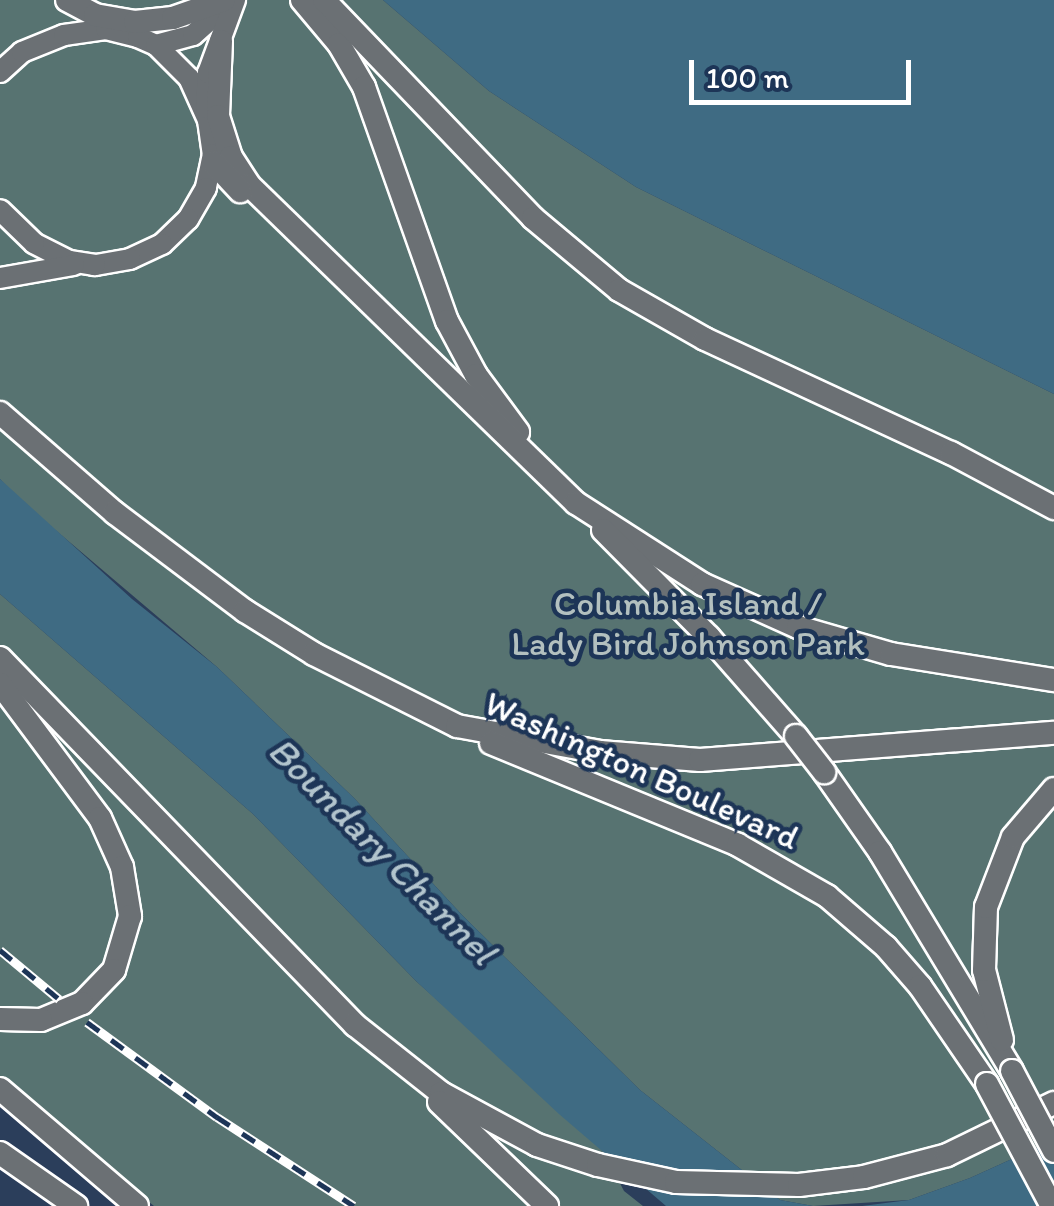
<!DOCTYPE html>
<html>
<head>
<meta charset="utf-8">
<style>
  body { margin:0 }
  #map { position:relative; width:1054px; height:1206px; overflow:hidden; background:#2b3e5b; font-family:Itim,sans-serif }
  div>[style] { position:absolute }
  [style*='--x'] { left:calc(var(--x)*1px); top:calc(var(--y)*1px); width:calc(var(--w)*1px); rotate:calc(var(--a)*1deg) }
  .green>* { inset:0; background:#577371 }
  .water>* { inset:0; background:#3f6b83 }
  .roads { filter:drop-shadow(2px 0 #fff) drop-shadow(-2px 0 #fff) drop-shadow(0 2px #fff) drop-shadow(0 -2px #fff) }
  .major>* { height:20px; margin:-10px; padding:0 10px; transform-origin:10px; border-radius:10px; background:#6b7074 }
  .highway>* { height:22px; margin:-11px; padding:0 11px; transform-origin:11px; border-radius:11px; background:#6b7074 }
  .rail>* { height:9px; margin-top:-4.5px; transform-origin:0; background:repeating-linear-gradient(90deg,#1d3557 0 15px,#fff 0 30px); box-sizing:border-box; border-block:2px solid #fff }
  .bridges { filter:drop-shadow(2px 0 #fff) drop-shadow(-2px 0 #fff) drop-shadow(0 2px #fff) drop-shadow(0 -2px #fff) }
  .highway-bridge>* { height:22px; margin:-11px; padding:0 11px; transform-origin:11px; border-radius:11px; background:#6b7074 }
  span { translate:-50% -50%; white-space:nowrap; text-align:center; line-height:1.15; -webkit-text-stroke:9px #1d3557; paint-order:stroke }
  .park-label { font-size:35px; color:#b3c0bf }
  .street-label { font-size:35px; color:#fff }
  .water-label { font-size:38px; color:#b2c4cd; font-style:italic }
  .scale { position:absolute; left:689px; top:60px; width:222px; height:45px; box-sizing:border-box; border:5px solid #fff; border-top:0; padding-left:12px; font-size:30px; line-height:35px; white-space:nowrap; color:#fff; -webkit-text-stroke:8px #1d3557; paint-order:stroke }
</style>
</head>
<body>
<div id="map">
  <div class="green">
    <div style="clip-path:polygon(0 0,383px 0,489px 91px,636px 187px,1054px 394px,1054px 1140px,970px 1178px,909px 1200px,813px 1206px,780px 1200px,640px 1090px,462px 915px,354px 798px,217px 667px,14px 495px,0 479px)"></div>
    <div style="clip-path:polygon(0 594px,253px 814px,416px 981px,601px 1147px,624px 1191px,643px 1206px,154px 1206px,0 1081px)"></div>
  </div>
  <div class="water">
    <div style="clip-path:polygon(383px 0,1054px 0,1054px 394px,636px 187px,489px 91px)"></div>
    <div style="clip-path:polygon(0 479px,132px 599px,217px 667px,354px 798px,462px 915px,640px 1090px,780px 1200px,813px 1206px,666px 1206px,559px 1114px,416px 981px,253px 814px,0 594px)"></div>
    <div style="clip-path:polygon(1054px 1140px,1054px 1203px,1049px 1206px,862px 1206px,909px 1200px,970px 1178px)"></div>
  </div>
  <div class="roads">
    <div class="major">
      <div style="--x:156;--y:45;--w:38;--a:-15"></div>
      <div style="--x:193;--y:35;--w:52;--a:-41.9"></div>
      <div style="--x:0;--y:72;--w:30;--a:-42"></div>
      <div style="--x:22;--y:52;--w:45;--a:-22"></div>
      <div style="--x:64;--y:35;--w:42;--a:-8.1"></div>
      <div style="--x:106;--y:29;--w:33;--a:14"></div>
      <div style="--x:138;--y:37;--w:20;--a:24"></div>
      <div style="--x:156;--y:45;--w:47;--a:45"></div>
      <div style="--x:189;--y:78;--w:46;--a:65.7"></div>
      <div style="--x:208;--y:120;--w:34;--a:82"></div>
      <div style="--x:213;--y:154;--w:35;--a:102"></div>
      <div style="--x:206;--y:188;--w:36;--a:120"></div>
      <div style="--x:188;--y:219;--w:36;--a:136"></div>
      <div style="--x:162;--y:244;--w:35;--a:155"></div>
      <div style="--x:130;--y:259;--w:36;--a:170"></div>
      <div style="--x:95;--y:265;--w:26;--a:-171"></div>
      <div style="--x:69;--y:261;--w:39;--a:-153"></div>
      <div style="--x:34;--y:243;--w:47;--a:-135.9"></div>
      <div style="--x:206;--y:108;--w:35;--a:-87"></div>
      <div style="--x:208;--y:73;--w:78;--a:-69.7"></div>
      <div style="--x:0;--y:278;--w:75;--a:-10"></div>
    </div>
    <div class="highway">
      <div style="--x:67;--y:0;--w:32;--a:28"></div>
      <div style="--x:95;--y:15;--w:41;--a:9.9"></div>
      <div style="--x:135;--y:22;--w:38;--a:-6"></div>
      <div style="--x:173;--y:18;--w:54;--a:-19.4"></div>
      <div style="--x:302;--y:0;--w:57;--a:49.9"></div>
      <div style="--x:339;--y:44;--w:50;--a:59.8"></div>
      <div style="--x:364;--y:87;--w:248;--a:70.5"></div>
      <div style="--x:447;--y:321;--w:61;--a:61.8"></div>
      <div style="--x:476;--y:375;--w:71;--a:53.6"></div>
      <div style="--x:324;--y:0;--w:302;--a:46.2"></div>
      <div style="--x:533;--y:218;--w:112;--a:39.9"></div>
      <div style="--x:619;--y:290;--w:99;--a:29.7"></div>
      <div style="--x:705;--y:339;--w:271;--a:24.9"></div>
      <div style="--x:951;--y:453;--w:117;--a:28.1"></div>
      <div style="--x:221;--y:41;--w:75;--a:92.3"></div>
      <div style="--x:218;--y:116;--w:43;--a:72.4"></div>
      <div style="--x:231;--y:157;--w:33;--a:57"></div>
      <div style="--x:249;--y:185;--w:456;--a:44.2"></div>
      <div style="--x:576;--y:503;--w:150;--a:32.7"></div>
      <div style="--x:702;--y:584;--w:105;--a:24.1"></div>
      <div style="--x:798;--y:627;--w:97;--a:16.2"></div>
      <div style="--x:891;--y:654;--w:165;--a:9.1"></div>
      <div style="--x:213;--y:162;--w:40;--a:47"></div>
      <div style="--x:0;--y:413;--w:152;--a:41"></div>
      <div style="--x:115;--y:513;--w:163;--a:37"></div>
      <div style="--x:245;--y:611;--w:81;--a:31.9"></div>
      <div style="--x:314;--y:654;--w:160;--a:26.7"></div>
      <div style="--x:457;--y:726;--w:145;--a:10.3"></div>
      <div style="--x:600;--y:752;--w:100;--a:4.6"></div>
      <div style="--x:700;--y:760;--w:355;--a:-4.4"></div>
      <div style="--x:603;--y:530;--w:151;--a:45.3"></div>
      <div style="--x:709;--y:637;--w:132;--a:48.7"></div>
      <div style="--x:0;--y:658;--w:511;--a:45.95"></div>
      <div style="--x:355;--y:1025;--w:110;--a:38.3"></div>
      <div style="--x:441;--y:1093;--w:109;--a:28.4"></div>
      <div style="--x:537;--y:1145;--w:64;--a:18.2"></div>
      <div style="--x:598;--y:1165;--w:80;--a:12.3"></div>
      <div style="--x:676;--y:1182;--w:123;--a:1.4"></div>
      <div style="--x:799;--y:1185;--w:65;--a:-7"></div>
      <div style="--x:864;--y:1177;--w:86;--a:-14.8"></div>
      <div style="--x:947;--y:1155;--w:119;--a:-25.9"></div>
      <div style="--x:0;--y:684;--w:167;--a:53.3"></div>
      <div style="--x:100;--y:818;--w:54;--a:65.8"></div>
      <div style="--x:122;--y:867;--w:50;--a:80.7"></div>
      <div style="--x:130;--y:916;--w:56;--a:106.5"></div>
      <div style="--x:114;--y:970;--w:46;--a:134.1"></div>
      <div style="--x:82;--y:1003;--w:44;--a:157.5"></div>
      <div style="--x:41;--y:1020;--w:41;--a:-178.6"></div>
      <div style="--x:491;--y:743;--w:267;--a:22.4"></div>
      <div style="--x:738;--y:845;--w:103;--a:29.8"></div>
      <div style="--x:827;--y:896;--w:78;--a:40.8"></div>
      <div style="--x:886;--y:947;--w:52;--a:48.9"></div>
      <div style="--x:920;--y:986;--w:119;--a:55.6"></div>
      <div style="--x:824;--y:772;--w:98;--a:55"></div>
      <div style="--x:880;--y:852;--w:256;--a:58.9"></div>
      <div style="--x:1002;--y:1040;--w:72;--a:-104.4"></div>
      <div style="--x:984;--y:970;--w:63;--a:-88.2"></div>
      <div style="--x:986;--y:907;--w:75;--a:-68.9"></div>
      <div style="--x:1013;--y:837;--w:63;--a:-49.5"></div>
      <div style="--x:0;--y:1089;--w:180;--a:40.5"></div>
      <div style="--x:439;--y:1102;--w:150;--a:43.9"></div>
      <div style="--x:0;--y:1153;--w:93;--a:34.9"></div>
    </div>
  </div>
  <div class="rail">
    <div style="--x:0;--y:950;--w:77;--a:39.7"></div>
    <div style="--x:87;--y:1022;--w:161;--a:36.2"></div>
    <div style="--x:217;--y:1117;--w:163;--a:33"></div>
  </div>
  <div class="bridges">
    <div class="highway-bridge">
      <div style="--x:796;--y:736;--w:46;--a:52.1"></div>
      <div style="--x:1012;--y:1071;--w:90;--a:62.3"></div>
      <div style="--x:987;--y:1084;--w:138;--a:62"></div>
    </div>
  </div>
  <div class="park-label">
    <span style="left:688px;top:623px">Columbia Island /<br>Lady Bird Johnson Park</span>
  </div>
  <div class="street-label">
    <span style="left:642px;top:770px;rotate:24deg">Washington Boulevard</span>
  </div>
  <div class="water-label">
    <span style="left:382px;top:851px;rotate:45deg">Boundary Channel</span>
  </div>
  <div class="scale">100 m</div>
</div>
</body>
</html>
